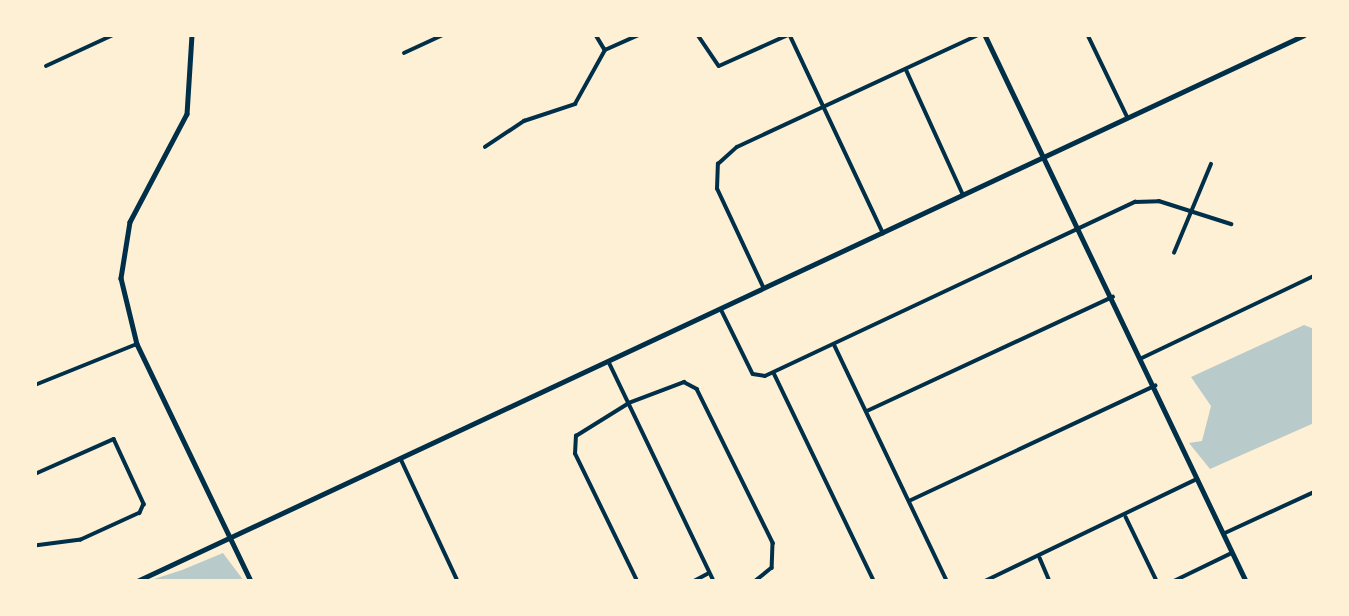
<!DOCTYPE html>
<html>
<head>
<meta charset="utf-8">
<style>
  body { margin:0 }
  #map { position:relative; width:1349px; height:616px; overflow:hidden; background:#fdf0d5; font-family:Montserrat,sans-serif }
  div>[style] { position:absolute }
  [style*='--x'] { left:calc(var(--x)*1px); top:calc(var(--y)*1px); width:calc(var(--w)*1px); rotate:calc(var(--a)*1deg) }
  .green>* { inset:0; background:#b9caca }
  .minor>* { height:3.5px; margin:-1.75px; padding:0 1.75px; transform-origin:1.75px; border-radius:1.75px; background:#003049 }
  .tertiary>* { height:4.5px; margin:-2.25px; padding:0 2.25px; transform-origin:2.25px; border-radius:2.25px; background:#003049 }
  .secondary>* { height:5px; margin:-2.5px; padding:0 2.5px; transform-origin:2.5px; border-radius:2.5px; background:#003049 }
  span { translate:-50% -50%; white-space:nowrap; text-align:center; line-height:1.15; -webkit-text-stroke:7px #fdf0d5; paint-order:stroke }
  .frame { position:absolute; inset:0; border:37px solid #fdf0d5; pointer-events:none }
</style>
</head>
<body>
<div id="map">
  <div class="green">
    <div style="clip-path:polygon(1304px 325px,1314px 329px,1314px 423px,1210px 469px,1189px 443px,1202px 441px,1211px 406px,1191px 377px)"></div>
    <div style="clip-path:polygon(223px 553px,244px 581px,148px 581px,182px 570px)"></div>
  </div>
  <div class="minor">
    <div style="--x:596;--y:35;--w:17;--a:59"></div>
    <div style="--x:698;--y:35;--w:37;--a:56"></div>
    <div style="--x:719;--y:66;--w:76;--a:-24.2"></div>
    <div style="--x:790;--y:35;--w:219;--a:64.8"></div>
    <div style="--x:1088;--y:35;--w:92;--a:64.3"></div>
    <div style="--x:605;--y:50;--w:36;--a:-24"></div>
    <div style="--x:404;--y:53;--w:43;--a:-24.8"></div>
    <div style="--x:46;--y:66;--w:74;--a:-24.8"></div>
    <div style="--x:906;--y:69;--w:137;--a:65.5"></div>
    <div style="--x:485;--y:147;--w:47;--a:-33.7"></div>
    <div style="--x:524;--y:121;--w:54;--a:-18.4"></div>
    <div style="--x:575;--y:104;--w:62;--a:-60.9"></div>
    <div style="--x:1174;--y:253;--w:96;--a:-67.4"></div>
    <div style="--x:763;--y:287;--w:108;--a:-115.1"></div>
    <div style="--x:717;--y:189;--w:25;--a:-88"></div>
    <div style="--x:718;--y:164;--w:25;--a:-42"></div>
    <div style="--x:737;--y:147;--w:266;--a:-24.9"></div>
    <div style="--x:721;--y:309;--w:72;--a:63.8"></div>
    <div style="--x:753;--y:374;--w:12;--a:9"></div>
    <div style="--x:765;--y:376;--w:409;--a:-25.2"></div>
    <div style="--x:1135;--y:202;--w:24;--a:-2"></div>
    <div style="--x:1159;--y:201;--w:76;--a:17.7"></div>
    <div style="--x:835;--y:346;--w:260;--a:64.5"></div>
    <div style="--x:1142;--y:358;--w:191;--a:-25.5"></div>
    <div style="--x:609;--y:362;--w:243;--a:64.4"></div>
    <div style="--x:774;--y:373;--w:231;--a:64.3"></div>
    <div style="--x:35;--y:385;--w:110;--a:-21.9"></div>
    <div style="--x:867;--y:411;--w:271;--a:-24.9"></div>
    <div style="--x:401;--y:459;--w:135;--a:65"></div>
    <div style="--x:35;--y:474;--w:86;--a:-23.9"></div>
    <div style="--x:114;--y:439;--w:72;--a:65.2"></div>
    <div style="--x:144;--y:504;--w:10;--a:114"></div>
    <div style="--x:140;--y:513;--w:65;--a:155.4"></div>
    <div style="--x:81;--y:540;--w:46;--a:172.6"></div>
    <div style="--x:909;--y:501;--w:272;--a:-25.1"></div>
    <div style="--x:1126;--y:517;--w:71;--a:64.2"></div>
    <div style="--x:1225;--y:533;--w:98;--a:-24.7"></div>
    <div style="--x:1040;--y:558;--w:25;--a:67"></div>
    <div style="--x:637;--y:581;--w:141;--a:-116"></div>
    <div style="--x:575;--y:454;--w:18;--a:-87"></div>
    <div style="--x:576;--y:436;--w:62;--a:-31.9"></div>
    <div style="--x:629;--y:403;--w:59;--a:-20.9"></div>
    <div style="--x:684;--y:382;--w:15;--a:28"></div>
    <div style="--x:697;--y:389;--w:172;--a:63.7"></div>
    <div style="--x:773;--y:543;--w:25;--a:92"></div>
    <div style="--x:772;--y:568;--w:21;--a:141"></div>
    <div style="--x:694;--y:581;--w:15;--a:-28"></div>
    <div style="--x:985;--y:581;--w:235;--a:-25.7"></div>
    <div style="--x:1174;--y:581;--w:64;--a:-25.8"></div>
  </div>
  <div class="tertiary">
    <div style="--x:192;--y:35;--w:79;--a:93.6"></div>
    <div style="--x:187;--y:114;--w:122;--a:117.8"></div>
    <div style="--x:130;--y:222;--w:57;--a:99.1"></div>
    <div style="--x:121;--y:278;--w:68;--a:76.4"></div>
    <div style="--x:137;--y:344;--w:263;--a:64.3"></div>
    <div style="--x:985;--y:35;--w:605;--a:64.45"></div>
  </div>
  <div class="secondary">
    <div style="--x:137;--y:581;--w:1288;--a:-25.07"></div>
  </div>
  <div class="frame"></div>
</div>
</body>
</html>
